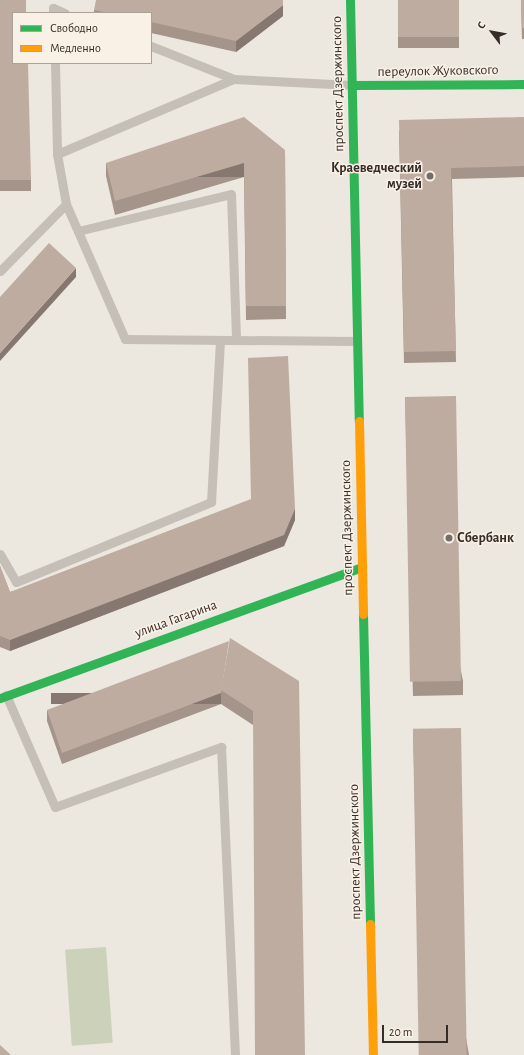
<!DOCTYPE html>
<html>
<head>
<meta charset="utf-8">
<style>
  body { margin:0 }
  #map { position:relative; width:524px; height:1055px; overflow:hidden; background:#ece7df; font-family:"Alegreya Sans",sans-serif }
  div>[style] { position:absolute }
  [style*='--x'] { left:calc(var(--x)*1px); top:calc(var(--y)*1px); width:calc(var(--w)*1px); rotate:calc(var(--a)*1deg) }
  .green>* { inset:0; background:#ccd2b9; transform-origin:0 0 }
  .lane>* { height:9px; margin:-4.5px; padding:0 4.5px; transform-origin:4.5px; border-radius:4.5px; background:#c5bfb8 }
  .fast>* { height:9px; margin:-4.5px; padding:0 4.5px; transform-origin:4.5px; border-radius:4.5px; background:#30b455 }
  .slow>* { height:9px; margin:-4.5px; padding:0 4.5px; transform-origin:4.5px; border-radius:4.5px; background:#ff9f0a }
  .wall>* { inset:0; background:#a4948a; transform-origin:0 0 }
  .shaded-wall>* { inset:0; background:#867871; transform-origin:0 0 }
  .building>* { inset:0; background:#bfaca1; transform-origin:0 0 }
  .dots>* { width:11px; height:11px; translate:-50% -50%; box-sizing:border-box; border:2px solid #f9f1e6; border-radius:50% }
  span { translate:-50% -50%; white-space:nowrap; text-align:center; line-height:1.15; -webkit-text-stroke:3px #f9f1e6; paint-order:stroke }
  .street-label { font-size:14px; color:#352c27 }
  .poi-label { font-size:14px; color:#352c27; font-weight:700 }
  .right { translate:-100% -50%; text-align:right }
  .left { translate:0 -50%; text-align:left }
  .legend { position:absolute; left:12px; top:12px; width:140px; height:52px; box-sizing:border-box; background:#f9f1e6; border:1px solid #aba29a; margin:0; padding:5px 7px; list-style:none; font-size:12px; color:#352c27 }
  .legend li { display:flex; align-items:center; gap:8px; height:20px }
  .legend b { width:20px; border:1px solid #aba29a }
  .north { position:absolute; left:472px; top:12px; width:40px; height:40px; -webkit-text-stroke:3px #f9f1e6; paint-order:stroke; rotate:302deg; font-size:11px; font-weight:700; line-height:16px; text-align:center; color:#352c27 }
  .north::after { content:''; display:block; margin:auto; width:14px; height:18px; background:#352c27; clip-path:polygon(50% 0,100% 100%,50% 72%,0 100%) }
  .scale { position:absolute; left:382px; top:1025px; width:66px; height:18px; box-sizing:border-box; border:2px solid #352c27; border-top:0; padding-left:5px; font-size:12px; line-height:14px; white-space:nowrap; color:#352c27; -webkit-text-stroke:3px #f9f1e6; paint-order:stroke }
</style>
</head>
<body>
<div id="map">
  <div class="green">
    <div style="left:106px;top:947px;width:96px;height:41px;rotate:86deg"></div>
  </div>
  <div class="lane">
    <div style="--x:53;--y:13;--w:5;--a:-90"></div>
    <div style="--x:53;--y:8;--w:13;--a:23"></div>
    <div style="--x:151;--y:46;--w:89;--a:21.7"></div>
    <div style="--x:55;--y:63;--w:91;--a:88.7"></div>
    <div style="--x:66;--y:204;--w:51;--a:-100.2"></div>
    <div style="--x:57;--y:154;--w:192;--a:-23"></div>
    <div style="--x:234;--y:79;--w:118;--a:2.9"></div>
    <div style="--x:78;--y:231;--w:157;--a:-13.6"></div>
    <div style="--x:231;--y:194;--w:146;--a:88"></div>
    <div style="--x:0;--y:271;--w:94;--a:-45.4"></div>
    <div style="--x:66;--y:204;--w:147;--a:66.4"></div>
    <div style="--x:125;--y:339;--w:232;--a:0.5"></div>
    <div style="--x:0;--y:554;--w:32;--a:60"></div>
    <div style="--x:16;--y:582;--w:211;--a:-22.3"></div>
    <div style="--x:211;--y:502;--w:162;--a:-86.8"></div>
    <div style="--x:6;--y:695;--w:122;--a:66.4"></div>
    <div style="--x:55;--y:807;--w:177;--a:-19.9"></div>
    <div style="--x:221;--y:747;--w:308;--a:87.4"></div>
  </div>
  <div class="fast">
    <div style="--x:350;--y:0;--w:421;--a:88.8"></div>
    <div style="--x:352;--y:85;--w:172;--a:-0.3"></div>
    <div style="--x:363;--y:614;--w:310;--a:88.7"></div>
    <div style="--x:0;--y:698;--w:385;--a:-19.9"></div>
  </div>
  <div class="slow">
    <div style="--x:359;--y:421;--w:193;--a:88.8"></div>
    <div style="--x:370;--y:924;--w:131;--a:88.7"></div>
  </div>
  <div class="wall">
    <div style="clip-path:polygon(0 0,31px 180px,31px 191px,0 191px)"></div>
    <div style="left:398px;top:0;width:61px;height:48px"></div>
    <div style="clip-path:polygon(521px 0,524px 0,524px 39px,522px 39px)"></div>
    <div style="clip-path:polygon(94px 10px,283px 16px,236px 52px,151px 33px,151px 13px,94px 13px)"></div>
    <div style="clip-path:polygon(524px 117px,524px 177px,452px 179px,456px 362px,404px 363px,399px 131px)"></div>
    <div style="clip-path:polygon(285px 150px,286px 319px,246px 320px,244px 177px,115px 215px,106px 176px,106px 163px)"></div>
    <div style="clip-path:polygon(405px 397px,463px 681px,463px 695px,413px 696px)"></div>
    <div style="clip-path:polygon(295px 520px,284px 546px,10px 651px,0 647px,0 566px,10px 592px)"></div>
    <div style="clip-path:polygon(299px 681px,253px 725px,221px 704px,62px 764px,47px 721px,47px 710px)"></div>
    <div style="clip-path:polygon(413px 729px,469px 1055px,421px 1055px)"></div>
  </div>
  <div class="shaded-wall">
    <div style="clip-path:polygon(283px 5px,283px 16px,236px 52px,236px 41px)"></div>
    <div style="left:244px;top:163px;width:14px;height:134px;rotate:90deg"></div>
    <div style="clip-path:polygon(76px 268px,76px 277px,0 361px,0 353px)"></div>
    <div style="clip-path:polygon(295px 509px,295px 520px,284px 546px,10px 651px,10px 640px)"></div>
    <div style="left:221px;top:693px;width:11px;height:170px;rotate:90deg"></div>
  </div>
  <div class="building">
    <div style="clip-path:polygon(0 0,26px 0,26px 13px,13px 13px,13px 63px,28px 63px,31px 180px,0 180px)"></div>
    <div style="clip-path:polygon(96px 0,283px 0,283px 5px,236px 41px,151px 22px,151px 13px,109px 13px,94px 10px)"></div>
    <div style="left:398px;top:0;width:61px;height:37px"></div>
    <div style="clip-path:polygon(521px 0,524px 0,524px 28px,522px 28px)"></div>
    <div style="clip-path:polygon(244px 117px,285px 150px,286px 306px,246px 306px,244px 163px,115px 201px,106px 163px)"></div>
    <div style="clip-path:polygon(524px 117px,524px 166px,451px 168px,456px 351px,404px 352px,399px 120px)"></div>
    <div style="clip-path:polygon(49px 243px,76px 268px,0 353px,0 297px)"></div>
    <div style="clip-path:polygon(288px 356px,295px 509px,284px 535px,10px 640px,0 636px,0 566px,10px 592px,251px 499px,248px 358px)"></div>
    <div style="left:456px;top:396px;width:285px;height:51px;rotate:89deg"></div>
    <div style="clip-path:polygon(230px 638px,299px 681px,305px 1055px,255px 1055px,253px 711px,221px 690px)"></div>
    <div style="clip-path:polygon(229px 641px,221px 693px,62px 753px,47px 710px)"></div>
    <div style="left:461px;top:728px;width:327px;height:48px;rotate:89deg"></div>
    <div style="clip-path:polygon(0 1045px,11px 1055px,0 1055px)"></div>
  </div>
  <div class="dots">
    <div style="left:430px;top:176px;background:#756d67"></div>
    <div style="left:449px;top:538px;background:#756d67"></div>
  </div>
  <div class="street-label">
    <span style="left:438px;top:71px;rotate:-1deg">переулок Жуковского</span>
    <span style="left:338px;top:84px;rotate:-91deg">проспект Дзержинского</span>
    <span style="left:347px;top:528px;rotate:-91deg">проспект Дзержинского</span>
    <span style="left:176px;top:619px;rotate:-20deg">улица Гагарина</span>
    <span style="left:355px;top:852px;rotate:-91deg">проспект Дзержинского</span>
  </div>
  <div class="poi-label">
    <span class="right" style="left:422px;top:176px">Краеведческий<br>музей</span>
    <span class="left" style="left:457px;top:538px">Сбербанк</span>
  </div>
  <ul class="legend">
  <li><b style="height:5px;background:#30b455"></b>Свободно</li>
  <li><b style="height:5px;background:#ff9f0a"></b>Медленно</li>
  </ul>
  <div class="north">С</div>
  <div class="scale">20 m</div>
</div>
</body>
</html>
